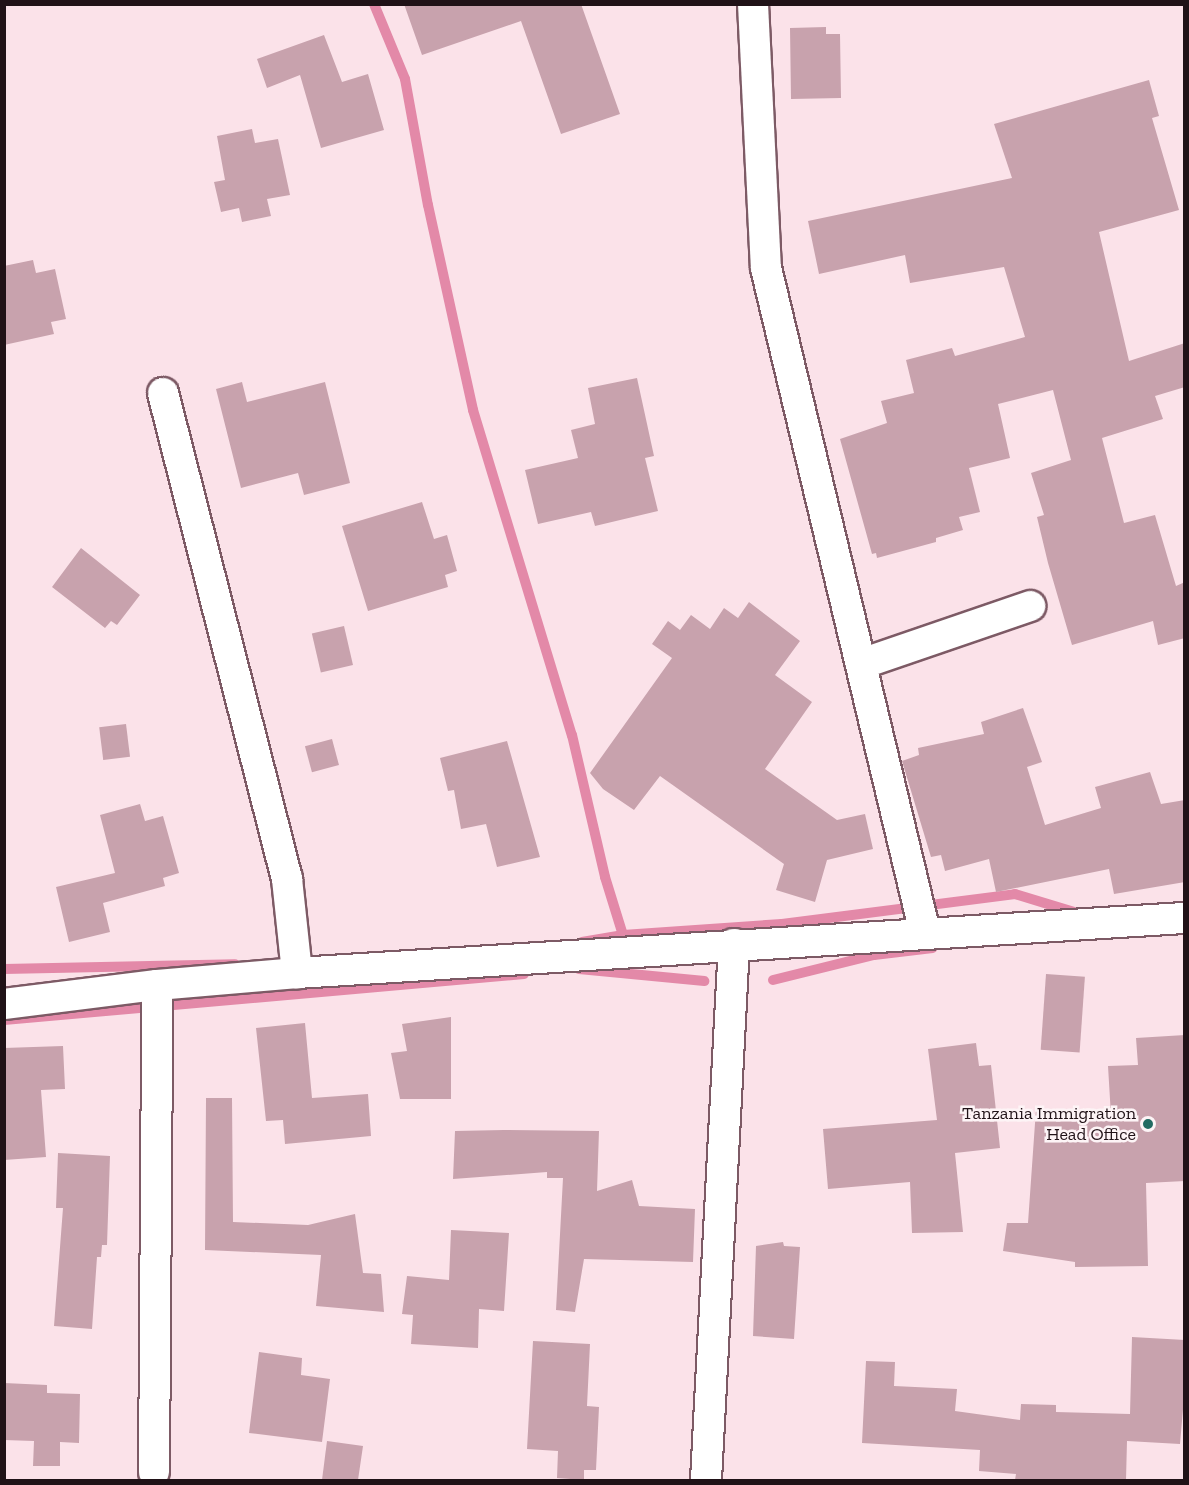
<!DOCTYPE html>
<html>
<head>
<meta charset="utf-8">
<style>
  body { margin:0 }
  #map { position:relative; width:1189px; height:1485px; overflow:hidden; background:#fbe2e9; font-family:"Zilla Slab",serif }
  div>[style] { position:absolute }
  [style*='--x'] { left:calc(var(--x)*1px); top:calc(var(--y)*1px); width:calc(var(--w)*1px); rotate:calc(var(--a)*1deg) }
  .stream>* { height:10px; margin:-5px; padding:0 5px; transform-origin:5px; border-radius:5px; background:#e389a8 }
  .building>* { inset:0; background:#c8a2ad; transform-origin:0 0 }
  .roads { filter:drop-shadow(2px 0 #7d5a65) drop-shadow(-2px 0 #7d5a65) drop-shadow(0 2px #7d5a65) drop-shadow(0 -2px #7d5a65) }
  .minor>* { height:30px; margin:-15px; padding:0 15px; transform-origin:15px; border-radius:15px; background:#fff }
  .dots>* { width:16px; height:16px; translate:-50% -50%; box-sizing:border-box; border:3px solid #fdf4f6; border-radius:50% }
  span { translate:-50% -50%; white-space:nowrap; text-align:center; line-height:1.15; -webkit-text-stroke:5px #fdf4f6; paint-order:stroke }
  .poi-label { font-size:18px; color:#201217 }
  .right { translate:-100% -50%; text-align:right }
  .frame { position:absolute; inset:0; border:6px solid #201217; pointer-events:none }
</style>
</head>
<body>
<div id="map">
  <div class="stream">
    <div style="--x:374;--y:4;--w:81;--a:67.5"></div>
    <div style="--x:405;--y:79;--w:128;--a:79.7"></div>
    <div style="--x:428;--y:205;--w:210;--a:77.6"></div>
    <div style="--x:473;--y:410;--w:340;--a:73.1"></div>
    <div style="--x:572;--y:735;--w:146;--a:76.9"></div>
    <div style="--x:605;--y:877;--w:61;--a:72.8"></div>
    <div style="--x:582;--y:942;--w:42;--a:-9.7"></div>
    <div style="--x:623;--y:935;--w:159;--a:-4"></div>
    <div style="--x:782;--y:924;--w:235;--a:-7.3"></div>
    <div style="--x:1015;--y:894;--w:62;--a:17"></div>
    <div style="--x:4;--y:969;--w:231;--a:-1.2"></div>
    <div style="--x:579;--y:969;--w:126;--a:5.5"></div>
    <div style="--x:773;--y:980;--w:104;--a:-13.9"></div>
    <div style="--x:874;--y:955;--w:59;--a:-6.8"></div>
    <div style="--x:4;--y:1020;--w:522;--a:-5.06"></div>
  </div>
  <div class="building">
    <div style="clip-path:polygon(404px 4px,581px 4px,620px 114px,561px 134px,521px 21px,422px 55px)"></div>
    <div style="clip-path:polygon(826px 27px,826px 34px,840px 34px,841px 98px,791px 99px,790px 28px)"></div>
    <div style="clip-path:polygon(324px 35px,342px 82px,368px 74px,384px 130px,321px 148px,300px 75px,267px 88px,257px 59px)"></div>
    <div style="clip-path:polygon(1149px 80px,1159px 116px,1152px 118px,1179px 210px,1099px 232px,1129px 361px,1185px 343px,1185px 387px,1155px 396px,1163px 419px,1102px 438px,1124px 523px,1155px 515px,1176px 586px,1185px 582px,1185px 638px,1158px 645px,1153px 621px,1072px 645px,1048px 563px,1037px 517px,1044px 515px,1031px 473px,1071px 460px,1053px 390px,998px 404px,1010px 458px,969px 468px,980px 512px,959px 517px,963px 530px,936px 538px,936px 542px,877px 558px,876px 553px,872px 554px,840px 439px,887px 423px,881px 401px,914px 393px,906px 360px,952px 348px,955px 356px,1025px 337px,1004px 267px,910px 283px,905px 255px,819px 274px,808px 221px,1012px 178px,994px 124px)"></div>
    <div style="clip-path:polygon(252px 129px,255px 143px,278px 139px,290px 195px,267px 199px,271px 216px,242px 222px,239px 208px,221px 212px,214px 182px,225px 180px,217px 136px)"></div>
    <div style="clip-path:polygon(33px 260px,36px 273px,55px 269px,66px 319px,51px 322px,54px 334px,4px 345px,4px 266px)"></div>
    <div style="clip-path:polygon(637px 378px,654px 456px,645px 458px,658px 511px,595px 526px,591px 512px,538px 524px,525px 470px,578px 458px,571px 430px,595px 424px,588px 388px)"></div>
    <div style="clip-path:polygon(242px 382px,247px 402px,325px 382px,350px 483px,304px 495px,298px 473px,241px 488px,216px 389px)"></div>
    <div style="clip-path:polygon(422px 502px,434px 539px,447px 535px,457px 571px,445px 575px,448px 587px,368px 611px,342px 526px)"></div>
    <div style="clip-path:polygon(81px 548px,140px 595px,117px 625px,111px 621px,105px 628px,52px 587px)"></div>
    <div style="clip-path:polygon(749px 602px,800px 641px,775px 675px,812px 702px,765px 769px,837px 820px,865px 814px,873px 849px,827px 860px,815px 902px,776px 890px,784px 864px,660px 776px,634px 810px,603px 789px,590px 773px,672px 658px,652px 644px,668px 621px,680px 630px,691px 615px,710px 629px,724px 608px,738px 618px)"></div>
    <div style="left:344px;top:626px;width:40px;height:33px;rotate:77deg"></div>
    <div style="clip-path:polygon(1023px 708px,1042px 762px,1027px 767px,1045px 825px,1101px 808px,1095px 787px,1150px 772px,1161px 804px,1185px 800px,1185px 882px,1114px 894px,1109px 869px,996px 892px,989px 859px,945px 871px,941px 855px,931px 857px,902px 761px,919px 755px,918px 748px,984px 734px,981px 722px)"></div>
    <div style="left:126px;top:724px;width:33px;height:27px;rotate:83deg"></div>
    <div style="left:332px;top:739px;width:27px;height:28px;rotate:75deg"></div>
    <div style="clip-path:polygon(507px 741px,540px 857px,497px 867px,486px 824px,461px 829px,454px 790px,448px 791px,440px 758px)"></div>
    <div style="clip-path:polygon(140px 804px,145px 821px,163px 816px,179px 873px,163px 878px,165px 886px,103px 903px,110px 932px,69px 942px,56px 887px,115px 873px,100px 815px)"></div>
    <div style="left:1046px;top:974px;width:39px;height:76px;rotate:4deg"></div>
    <div style="clip-path:polygon(451px 1017px,451px 1099px,400px 1099px,391px 1053px,407px 1051px,402px 1024px)"></div>
    <div style="clip-path:polygon(305px 1023px,312px 1098px,368px 1094px,371px 1136px,285px 1144px,283px 1120px,266px 1121px,256px 1028px)"></div>
    <div style="clip-path:polygon(1185px 1035px,1185px 1181px,1146px 1183px,1148px 1266px,1075px 1267px,1075px 1262px,1003px 1251px,1007px 1223px,1028px 1223px,1036px 1109px,1111px 1116px,1108px 1066px,1138px 1065px,1136px 1038px)"></div>
    <div style="clip-path:polygon(976px 1043px,979px 1066px,991px 1065px,1000px 1148px,955px 1153px,963px 1232px,912px 1233px,910px 1182px,828px 1189px,823px 1129px,937px 1120px,928px 1049px)"></div>
    <div style="clip-path:polygon(63px 1046px,65px 1089px,41px 1090px,46px 1157px,4px 1160px,4px 1048px)"></div>
    <div style="clip-path:polygon(206px 1098px,232px 1098px,233px 1222px,308px 1225px,355px 1214px,363px 1273px,381px 1274px,384px 1312px,316px 1306px,321px 1255px,205px 1250px)"></div>
    <div style="clip-path:polygon(504px 1130px,599px 1131px,597px 1191px,632px 1180px,639px 1206px,695px 1209px,693px 1262px,584px 1259px,575px 1312px,556px 1310px,563px 1178px,547px 1178px,547px 1172px,453px 1179px,455px 1131px)"></div>
    <div style="clip-path:polygon(58px 1153px,110px 1156px,107px 1245px,102px 1245px,101px 1257px,97px 1257px,92px 1329px,54px 1326px,63px 1208px,56px 1208px)"></div>
    <div style="clip-path:polygon(451px 1230px,509px 1233px,504px 1311px,479px 1309px,478px 1348px,411px 1344px,413px 1315px,402px 1314px,407px 1276px,449px 1280px)"></div>
    <div style="clip-path:polygon(783px 1242px,784px 1246px,800px 1247px,794px 1339px,753px 1336px,756px 1246px)"></div>
    <div style="clip-path:polygon(1132px 1337px,1185px 1340px,1185px 1386px,1180px 1444px,1127px 1441px,1126px 1480px,1015px 1480px,1016px 1474px,979px 1471px,980px 1450px,862px 1443px,866px 1361px,895px 1362px,894px 1386px,957px 1389px,955px 1411px,1020px 1420px,1021px 1404px,1056px 1405px,1056px 1412px,1130px 1414px)"></div>
    <div style="clip-path:polygon(533px 1341px,590px 1344px,587px 1406px,599px 1407px,596px 1470px,584px 1470px,584px 1480px,557px 1478px,558px 1451px,527px 1449px)"></div>
    <div style="clip-path:polygon(259px 1352px,302px 1358px,301px 1375px,330px 1379px,322px 1442px,249px 1433px)"></div>
    <div style="clip-path:polygon(4px 1383px,47px 1385px,47px 1393px,80px 1394px,79px 1443px,60px 1442px,60px 1466px,33px 1466px,34px 1441px,4px 1440px)"></div>
    <div style="clip-path:polygon(327px 1441px,363px 1446px,358px 1480px,322px 1480px)"></div>
  </div>
  <div class="roads">
    <div class="minor">
      <div style="--x:753;--y:4;--w:264;--a:87.2"></div>
      <div style="--x:766;--y:268;--w:684;--a:76.55"></div>
      <div style="--x:163;--y:393;--w:502;--a:75.69"></div>
      <div style="--x:287;--y:879;--w:95;--a:83.9"></div>
      <div style="--x:861;--y:664;--w:179;--a:-18.9"></div>
      <div style="--x:4;--y:1004;--w:154;--a:-7.1"></div>
      <div style="--x:157;--y:985;--w:141;--a:-4.9"></div>
      <div style="--x:297;--y:973;--w:889;--a:-3.55"></div>
      <div style="--x:154;--y:1472;--w:487;--a:-89.6"></div>
      <div style="--x:706;--y:1480;--w:537;--a:-87.01"></div>
    </div>
  </div>
  <div class="dots">
    <div style="left:1148px;top:1124px;background:#226b62"></div>
  </div>
  <div class="poi-label">
    <span class="right" style="left:1136px;top:1124px">Tanzania Immigration<br>Head Office</span>
  </div>
  <div class="frame"></div>
</div>
</body>
</html>
